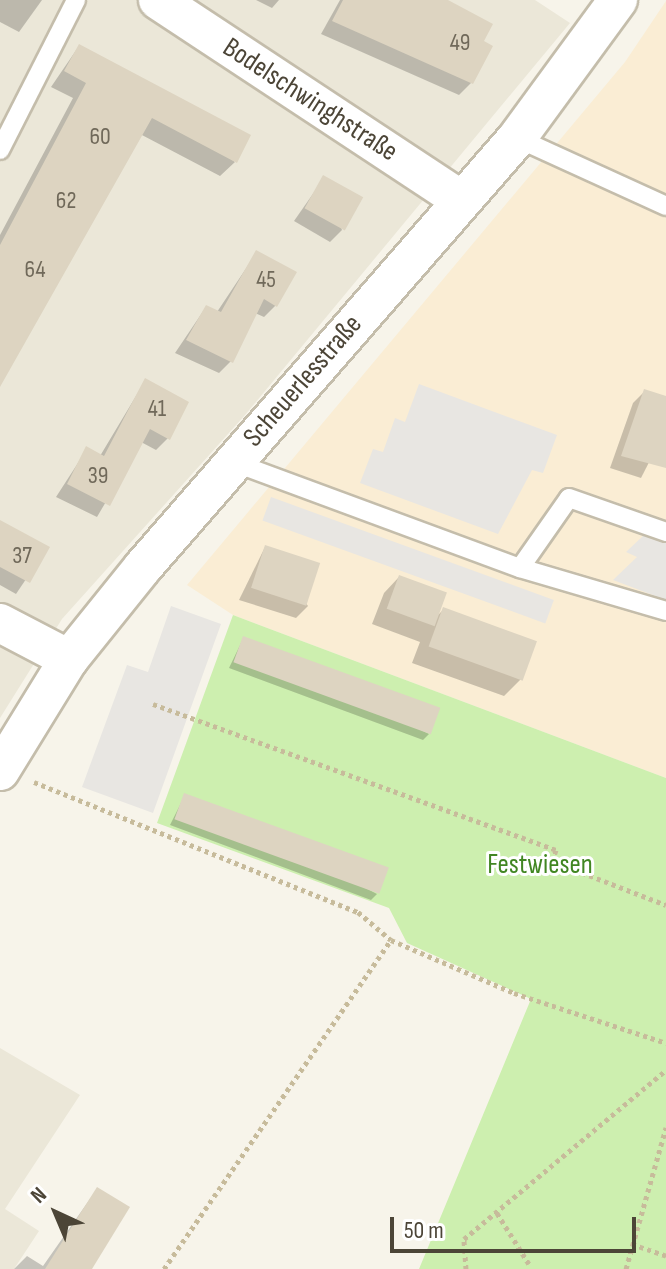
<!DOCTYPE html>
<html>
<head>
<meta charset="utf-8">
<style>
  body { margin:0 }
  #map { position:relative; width:666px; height:1269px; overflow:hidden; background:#f7f4ea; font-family:"Sofia Sans Condensed",sans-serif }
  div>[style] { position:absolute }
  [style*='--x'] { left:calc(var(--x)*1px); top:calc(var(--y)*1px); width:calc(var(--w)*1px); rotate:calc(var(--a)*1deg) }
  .residential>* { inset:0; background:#ebe7d8 }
  .commercial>* { inset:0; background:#faedd4 }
  .green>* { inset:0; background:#cdefaf }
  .parking>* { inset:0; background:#e8e6e2; transform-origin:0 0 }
  .shadow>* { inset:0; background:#0003 }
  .building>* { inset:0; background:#ddd4c1; transform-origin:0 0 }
  .path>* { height:5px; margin-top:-2.5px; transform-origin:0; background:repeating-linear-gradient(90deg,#c7bb9b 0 4px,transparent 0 8px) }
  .roads { filter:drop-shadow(2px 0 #c4bdab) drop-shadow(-2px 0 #c4bdab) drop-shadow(0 2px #c4bdab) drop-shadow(0 -2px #c4bdab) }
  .service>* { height:18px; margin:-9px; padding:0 9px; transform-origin:9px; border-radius:9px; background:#fff }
  .minor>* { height:38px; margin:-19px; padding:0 19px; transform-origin:19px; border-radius:19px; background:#fff }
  span { translate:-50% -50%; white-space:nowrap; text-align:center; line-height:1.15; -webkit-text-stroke:6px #fff; paint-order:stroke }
  .number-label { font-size:24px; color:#70695a }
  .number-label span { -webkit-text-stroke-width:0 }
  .street-label { font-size:28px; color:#4c4537 }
  .park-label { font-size:28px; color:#418622 }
  .north { position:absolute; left:16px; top:1173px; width:80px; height:80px; -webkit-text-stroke:6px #fff; paint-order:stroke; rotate:316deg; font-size:22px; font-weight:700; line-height:32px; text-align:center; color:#4c4537 }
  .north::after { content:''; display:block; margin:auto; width:28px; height:36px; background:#4c4537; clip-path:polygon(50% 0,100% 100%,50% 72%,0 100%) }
  .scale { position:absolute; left:390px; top:1217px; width:246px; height:36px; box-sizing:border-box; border:4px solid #4c4537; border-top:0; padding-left:10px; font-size:24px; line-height:28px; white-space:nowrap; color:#4c4537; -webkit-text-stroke:6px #fff; paint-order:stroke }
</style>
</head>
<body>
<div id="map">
  <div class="residential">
    <div style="clip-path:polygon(0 0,535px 0,570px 23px,245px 415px,62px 619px,0 718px)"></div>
    <div style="clip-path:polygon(0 1048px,80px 1095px,5px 1209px,39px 1231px,14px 1269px,0 1269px)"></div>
  </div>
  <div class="commercial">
    <div style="clip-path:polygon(666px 1px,666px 778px,233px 615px,187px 585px,625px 62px)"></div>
  </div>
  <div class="green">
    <div style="clip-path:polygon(233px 615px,666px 778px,666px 1269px,419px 1269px,531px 999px,407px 943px,389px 908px,157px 823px)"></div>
  </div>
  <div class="parking">
    <div style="clip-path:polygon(419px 384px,557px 435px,543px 473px,532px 470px,498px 534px,360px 483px,373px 449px,383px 452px,395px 418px,405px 422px)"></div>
    <div style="left:271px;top:497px;width:301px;height:25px;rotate:20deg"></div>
    <div style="clip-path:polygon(644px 535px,666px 543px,666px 600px,613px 580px,637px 557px,626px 552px)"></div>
    <div style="clip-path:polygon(171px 606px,221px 624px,153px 813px,82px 787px,127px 665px,148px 672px)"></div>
  </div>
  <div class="shadow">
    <div style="clip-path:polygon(0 0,42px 0,19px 32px,0 22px)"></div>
    <div style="clip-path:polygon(256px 0,279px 0,272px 8px)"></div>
    <div style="clip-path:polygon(340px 0,421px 0,481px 42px,471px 83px,459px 95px,321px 34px)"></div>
    <div style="clip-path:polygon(79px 46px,235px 162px,220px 176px,140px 134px,0 383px,0 235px,73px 98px,51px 87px)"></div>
    <div style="clip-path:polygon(324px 178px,342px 230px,330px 242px,294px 221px)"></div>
    <div style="clip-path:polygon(257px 252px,276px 305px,264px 317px,255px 313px,231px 361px,219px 373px,175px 353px,206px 307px,217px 312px)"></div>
    <div style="clip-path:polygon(145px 381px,168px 438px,156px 450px,141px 442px,97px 517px,56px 497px,87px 449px,100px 456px)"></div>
    <div style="clip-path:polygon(645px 391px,666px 398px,666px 429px,641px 478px,610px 468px,633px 403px)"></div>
    <div style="clip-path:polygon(0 534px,47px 548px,16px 594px,0 585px)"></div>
    <div style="clip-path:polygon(265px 547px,308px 606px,296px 618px,239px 600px)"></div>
    <div style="clip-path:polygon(399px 577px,436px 617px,443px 610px,521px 679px,504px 696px,412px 663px,420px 642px,372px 624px,384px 593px)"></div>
    <div style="clip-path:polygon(243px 639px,429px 734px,423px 740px,229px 668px)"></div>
    <div style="clip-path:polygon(185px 795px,377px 894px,371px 900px,170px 825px)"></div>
    <div style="clip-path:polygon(97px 1189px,89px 1269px,14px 1269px,27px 1256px,43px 1266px)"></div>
  </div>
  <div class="building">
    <div style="clip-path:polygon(343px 0,448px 0,493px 24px,484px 41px,493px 46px,473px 84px,332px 21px)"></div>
    <div style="clip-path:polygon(79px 44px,251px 135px,237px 163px,152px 118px,0 387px,0 245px,86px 83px,64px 71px)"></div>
    <div style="left:323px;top:175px;width:46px;height:38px;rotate:29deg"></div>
    <div style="clip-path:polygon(256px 250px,297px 272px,277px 307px,264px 299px,233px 363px,186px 340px,206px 305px,221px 312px)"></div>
    <div style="clip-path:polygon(145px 378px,189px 402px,170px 440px,150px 429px,110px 506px,67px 484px,86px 446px,104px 456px)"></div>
    <div style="clip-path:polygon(644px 389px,666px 396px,666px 468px,621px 456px)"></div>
    <div style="clip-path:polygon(0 520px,50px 547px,30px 583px,0 567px)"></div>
    <div style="left:265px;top:545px;width:58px;height:45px;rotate:18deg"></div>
    <div style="left:399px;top:575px;width:51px;height:36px;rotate:20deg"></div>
    <div style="left:443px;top:607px;width:100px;height:42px;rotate:20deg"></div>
    <div style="left:243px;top:636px;width:210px;height:28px;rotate:20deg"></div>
    <div style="left:184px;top:793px;width:218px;height:28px;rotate:20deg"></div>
    <div style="clip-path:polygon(97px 1187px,130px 1207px,92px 1269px,45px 1269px)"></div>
  </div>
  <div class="path">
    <div style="--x:153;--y:704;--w:429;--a:19.9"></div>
    <div style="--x:556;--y:850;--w:12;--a:110"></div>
    <div style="--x:552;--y:861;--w:122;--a:21.1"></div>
    <div style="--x:34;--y:782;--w:349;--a:21.9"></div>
    <div style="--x:358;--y:912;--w:43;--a:40.3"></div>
    <div style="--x:391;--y:940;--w:134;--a:23.3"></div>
    <div style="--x:514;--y:993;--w:160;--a:18.2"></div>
    <div style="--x:497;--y:1213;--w:60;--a:57.9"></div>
    <div style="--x:632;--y:1244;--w:36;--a:19"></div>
    <div style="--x:164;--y:1269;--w:400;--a:-55.4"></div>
    <div style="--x:466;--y:1269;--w:30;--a:-94"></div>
    <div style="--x:464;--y:1239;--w:263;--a:-39.9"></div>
    <div style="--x:626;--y:1269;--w:147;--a:-74.2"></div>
  </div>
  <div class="roads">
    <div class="service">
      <div style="--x:517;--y:138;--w:164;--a:24.5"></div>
      <div style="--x:0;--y:150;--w:168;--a:-63.1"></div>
      <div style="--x:233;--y:462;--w:306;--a:20.3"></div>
      <div style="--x:520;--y:568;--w:152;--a:16.4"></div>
      <div style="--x:520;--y:568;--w:85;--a:-55"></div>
      <div style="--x:569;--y:498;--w:103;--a:19.3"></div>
    </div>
    <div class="minor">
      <div style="--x:158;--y:0;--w:363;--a:33.4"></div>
      <div style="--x:0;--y:623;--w:78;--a:27.6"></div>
      <div style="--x:0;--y:771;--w:132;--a:-58.4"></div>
      <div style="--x:69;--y:659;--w:118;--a:-51.2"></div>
      <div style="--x:143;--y:567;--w:569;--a:-48.92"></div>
      <div style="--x:517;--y:138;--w:171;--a:-53.8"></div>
    </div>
  </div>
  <div class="number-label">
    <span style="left:460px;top:43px">49</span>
    <span style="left:100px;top:137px">60</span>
    <span style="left:66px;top:201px">62</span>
    <span style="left:35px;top:270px">64</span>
    <span style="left:266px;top:280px">45</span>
    <span style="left:157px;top:409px">41</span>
    <span style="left:98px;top:476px">39</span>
    <span style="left:22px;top:556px">37</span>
  </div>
  <div class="street-label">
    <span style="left:310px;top:100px;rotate:33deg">Bodelschwinghstraße</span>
    <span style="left:303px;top:381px;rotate:-49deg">Scheuerlesstraße</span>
  </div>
  <div class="park-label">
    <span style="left:540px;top:865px">Festwiesen</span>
  </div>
  <div class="north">N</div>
  <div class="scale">50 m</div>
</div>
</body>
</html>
